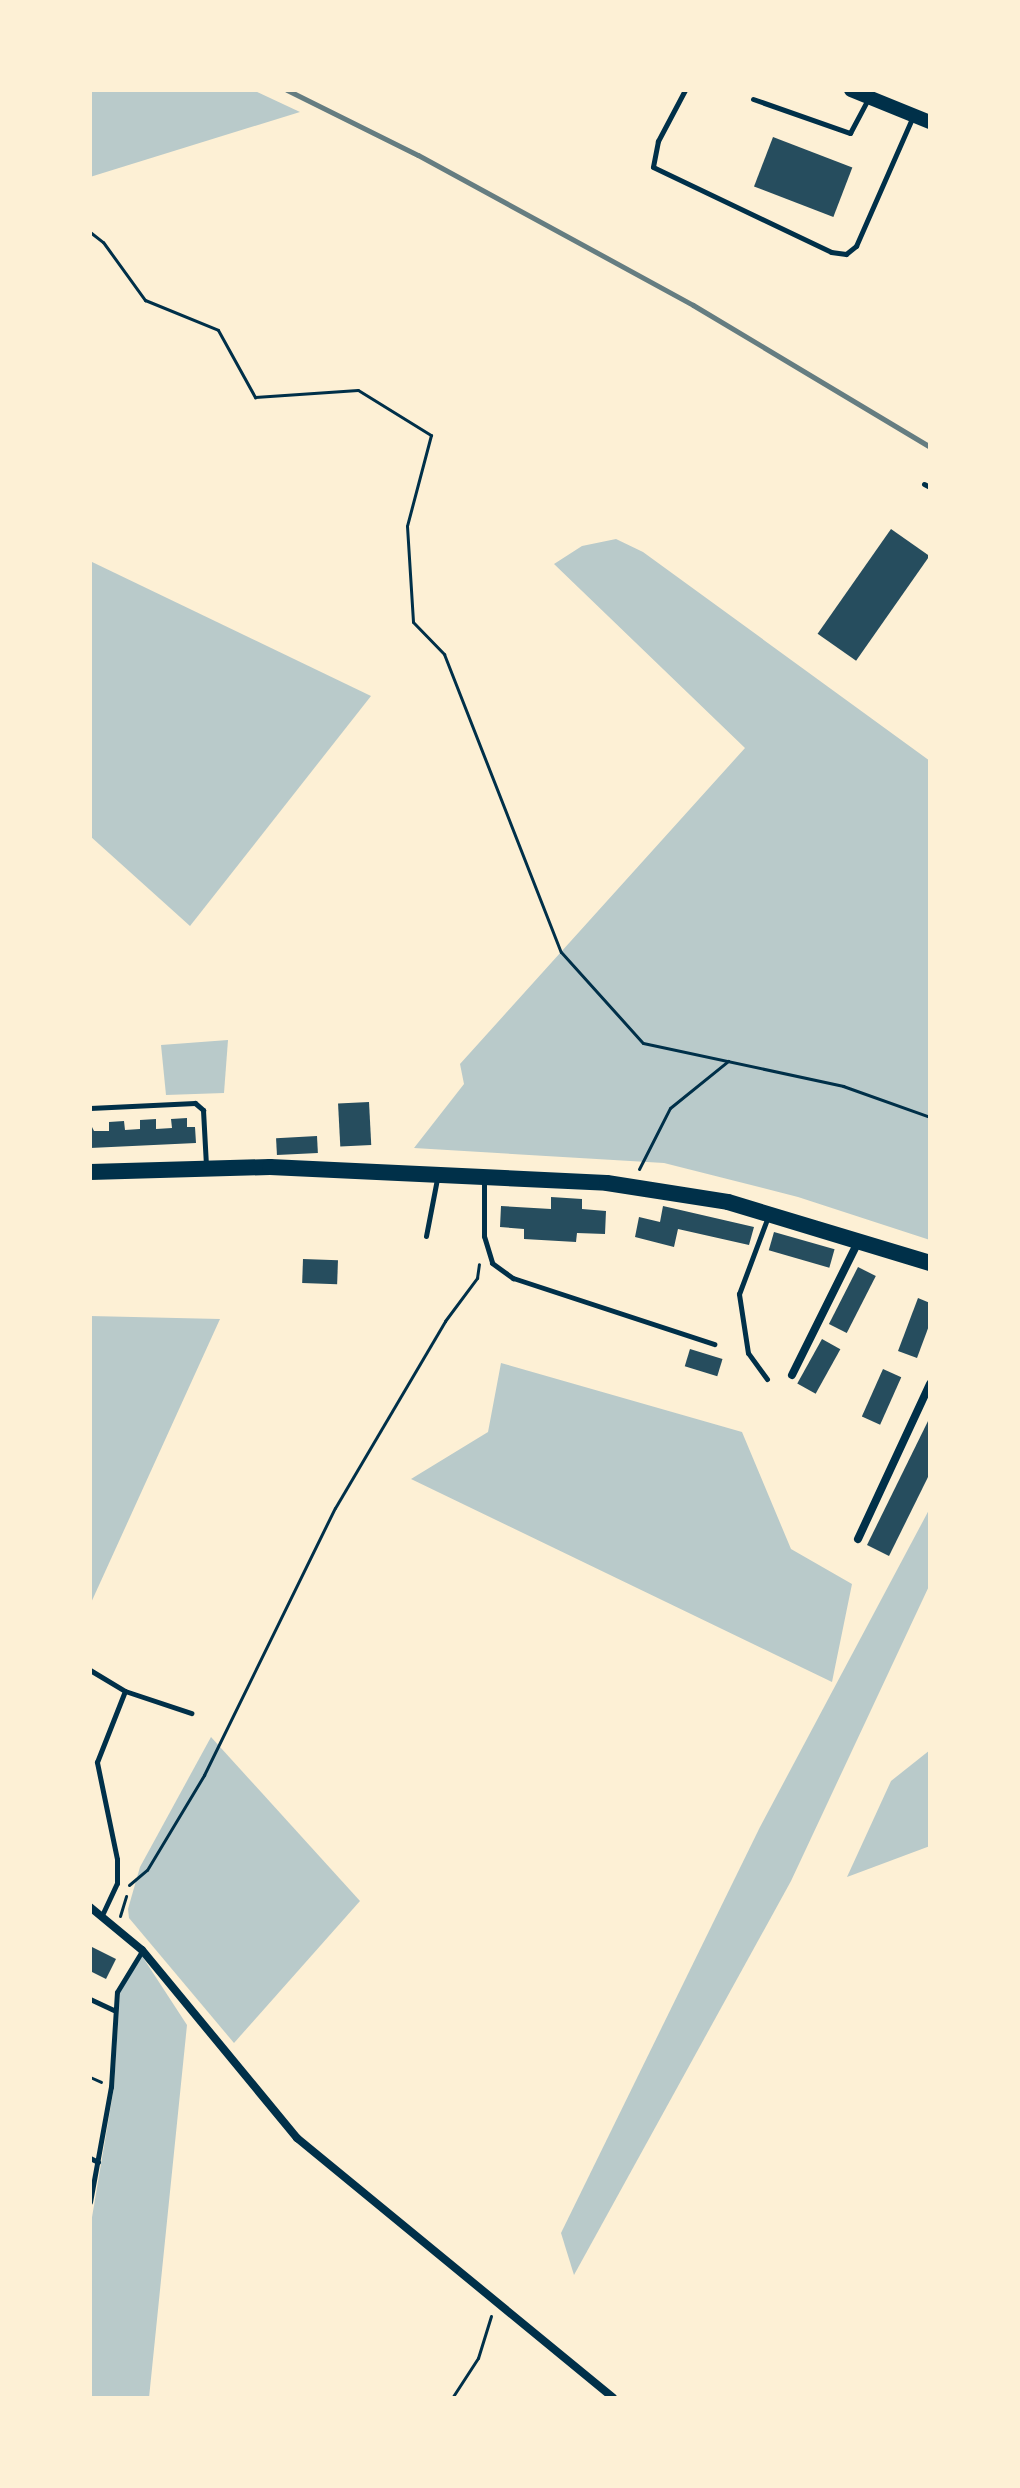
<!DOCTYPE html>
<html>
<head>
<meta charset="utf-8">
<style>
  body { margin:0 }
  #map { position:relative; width:1020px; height:2488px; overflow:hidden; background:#fdf0d5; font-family:"Roboto Condensed",sans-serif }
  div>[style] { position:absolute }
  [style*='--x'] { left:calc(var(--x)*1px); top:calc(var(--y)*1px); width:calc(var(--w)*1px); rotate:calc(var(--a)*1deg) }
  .green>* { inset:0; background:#b9caca }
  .building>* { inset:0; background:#264d5e; transform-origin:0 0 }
  .path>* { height:3px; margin:-1.5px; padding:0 1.5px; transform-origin:1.5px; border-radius:1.5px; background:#003049 }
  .service>* { height:5px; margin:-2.5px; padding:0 2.5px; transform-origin:2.5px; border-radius:2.5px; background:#003049 }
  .minor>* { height:8px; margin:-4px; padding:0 4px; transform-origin:4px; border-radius:4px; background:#003049 }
  .tertiary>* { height:14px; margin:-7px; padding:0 7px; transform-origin:7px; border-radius:7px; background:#003049 }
  .secondary>* { height:16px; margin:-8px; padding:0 8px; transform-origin:8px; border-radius:8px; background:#003049 }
  .rail>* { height:5px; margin:-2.5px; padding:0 2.5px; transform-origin:2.5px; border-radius:2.5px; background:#657d81 }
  span { translate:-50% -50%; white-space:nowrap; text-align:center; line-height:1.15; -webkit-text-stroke:8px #fdf0d5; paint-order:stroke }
  .frame { position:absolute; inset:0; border:92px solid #fdf0d5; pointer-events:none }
</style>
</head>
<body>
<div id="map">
  <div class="green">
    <div style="clip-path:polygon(90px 90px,253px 90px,300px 112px,90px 177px)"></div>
    <div style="clip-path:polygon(616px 539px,643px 552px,930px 761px,930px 1240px,798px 1197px,664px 1163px,414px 1148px,464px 1084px,460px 1064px,745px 748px,554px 564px,582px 546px)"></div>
    <div style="clip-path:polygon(90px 561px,371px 696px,190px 926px,90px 836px)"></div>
    <div style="clip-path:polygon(228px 1040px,224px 1093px,166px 1095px,161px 1045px)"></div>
    <div style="clip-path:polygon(90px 1316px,220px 1319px,90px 1605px)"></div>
    <div style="clip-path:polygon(501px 1363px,742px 1432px,791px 1549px,852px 1584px,832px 1682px,411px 1479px,488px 1432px)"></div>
    <div style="clip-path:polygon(930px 1508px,930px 1584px,791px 1881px,574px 2275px,561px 2233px,760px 1827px)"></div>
    <div style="clip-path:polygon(211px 1737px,360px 1901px,234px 2043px,129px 1918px,128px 1909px,140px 1867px)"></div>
    <div style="clip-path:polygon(930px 1750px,930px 1846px,847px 1877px,891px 1781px)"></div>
    <div style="clip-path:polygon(142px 1956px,187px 2025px,149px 2398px,90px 2398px,90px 2229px,114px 2087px,120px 1992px)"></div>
  </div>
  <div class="building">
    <div style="left:773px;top:137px;width:85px;height:53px;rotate:21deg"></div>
    <div style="left:891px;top:529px;width:47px;height:128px;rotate:35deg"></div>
    <div style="left:369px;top:1102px;width:43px;height:31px;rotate:87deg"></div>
    <div style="clip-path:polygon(187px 1118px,187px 1127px,195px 1127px,196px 1143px,90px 1148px,90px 1123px,94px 1131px,109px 1131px,109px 1122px,124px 1121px,125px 1130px,140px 1129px,140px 1120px,156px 1119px,156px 1129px,172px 1128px,171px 1119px)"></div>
    <div style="left:317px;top:1136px;width:17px;height:41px;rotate:87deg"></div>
    <div style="clip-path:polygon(551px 1197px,582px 1199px,582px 1209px,606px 1211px,605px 1234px,577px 1233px,576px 1242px,524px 1239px,524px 1229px,500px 1227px,501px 1206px,551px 1209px)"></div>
    <div style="clip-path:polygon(663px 1206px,754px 1227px,749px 1245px,678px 1229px,674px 1247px,635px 1237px,639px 1217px,660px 1222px)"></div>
    <div style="left:774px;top:1232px;width:63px;height:19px;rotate:16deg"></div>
    <div style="left:303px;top:1259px;width:35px;height:24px;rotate:2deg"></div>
    <div style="left:858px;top:1267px;width:20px;height:64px;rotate:27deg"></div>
    <div style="clip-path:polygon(918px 1298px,930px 1303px,930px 1323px,917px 1358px,898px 1351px)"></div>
    <div style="left:822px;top:1339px;width:21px;height:51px;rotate:29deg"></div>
    <div style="left:690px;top:1349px;width:34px;height:18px;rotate:17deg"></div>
    <div style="left:883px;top:1369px;width:20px;height:52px;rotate:24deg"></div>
    <div style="clip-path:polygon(930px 1417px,930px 1473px,889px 1556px,867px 1545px)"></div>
    <div style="clip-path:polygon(90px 1946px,116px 1959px,106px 1979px,90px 1971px)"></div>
  </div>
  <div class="path">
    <div style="--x:90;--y:232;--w:16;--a:38"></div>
    <div style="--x:103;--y:242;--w:72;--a:54.1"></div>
    <div style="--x:145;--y:300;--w:79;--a:22.3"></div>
    <div style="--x:218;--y:330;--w:77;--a:61.1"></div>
    <div style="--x:255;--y:397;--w:103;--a:-3.9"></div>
    <div style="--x:358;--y:390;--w:86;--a:31.7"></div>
    <div style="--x:431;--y:435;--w:94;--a:104.8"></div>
    <div style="--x:407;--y:526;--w:96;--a:86.4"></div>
    <div style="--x:413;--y:622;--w:45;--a:45.9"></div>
    <div style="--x:444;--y:654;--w:320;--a:68.6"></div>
    <div style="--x:561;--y:952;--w:122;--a:48"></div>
    <div style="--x:643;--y:1043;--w:205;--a:12.1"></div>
    <div style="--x:843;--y:1086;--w:92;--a:19.6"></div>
    <div style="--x:639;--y:1169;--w:68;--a:-63.1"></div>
    <div style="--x:670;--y:1108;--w:75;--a:-39"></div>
    <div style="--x:129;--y:1885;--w:23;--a:-40"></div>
    <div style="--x:147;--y:1870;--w:111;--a:-59"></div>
    <div style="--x:204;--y:1775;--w:297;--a:-63.9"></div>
    <div style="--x:335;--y:1508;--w:217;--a:-59.5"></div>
    <div style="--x:445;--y:1321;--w:54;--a:-53.3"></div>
    <div style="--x:477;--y:1278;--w:14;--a:-82"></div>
    <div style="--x:120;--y:1916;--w:21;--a:-73"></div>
    <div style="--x:90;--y:2077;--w:12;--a:24"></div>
    <div style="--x:452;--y:2398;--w:48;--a:-57"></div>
    <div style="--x:478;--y:2358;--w:44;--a:-72.8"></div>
  </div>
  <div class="service">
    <div style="--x:685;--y:90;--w:58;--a:117.9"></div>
    <div style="--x:658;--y:141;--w:26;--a:101"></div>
    <div style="--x:653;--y:167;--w:197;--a:25.5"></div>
    <div style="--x:831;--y:252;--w:15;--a:8"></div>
    <div style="--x:846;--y:254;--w:13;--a:-39"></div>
    <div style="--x:856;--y:246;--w:142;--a:-66.3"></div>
    <div style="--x:753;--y:99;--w:103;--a:19.3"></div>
    <div style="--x:850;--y:133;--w:40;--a:-62"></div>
    <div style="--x:924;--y:484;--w:7;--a:27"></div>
    <div style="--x:90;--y:1108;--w:105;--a:-2.7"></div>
    <div style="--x:195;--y:1103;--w:11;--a:41"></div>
    <div style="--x:203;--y:1110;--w:55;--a:86.9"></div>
    <div style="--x:484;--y:1181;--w:55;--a:90"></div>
    <div style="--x:484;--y:1236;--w:28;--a:73"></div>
    <div style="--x:492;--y:1263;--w:26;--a:36"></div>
    <div style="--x:513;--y:1278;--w:212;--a:18.2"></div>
    <div style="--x:426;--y:1236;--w:58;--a:-79.1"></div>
    <div style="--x:767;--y:1379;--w:32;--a:-126"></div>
    <div style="--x:748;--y:1353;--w:60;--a:-98.7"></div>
    <div style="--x:739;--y:1294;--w:80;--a:-69.5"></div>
    <div style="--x:90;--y:1670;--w:41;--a:31"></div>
    <div style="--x:103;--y:1913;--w:33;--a:-65"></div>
    <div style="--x:117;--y:1883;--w:24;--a:-90"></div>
    <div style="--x:117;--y:1859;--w:99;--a:-101.7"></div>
    <div style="--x:97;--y:1762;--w:76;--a:-68.5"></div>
    <div style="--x:125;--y:1691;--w:70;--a:18.4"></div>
    <div style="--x:90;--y:1999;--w:26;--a:25"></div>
    <div style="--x:90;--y:2158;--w:9;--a:27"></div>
    <div style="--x:90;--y:2202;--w:117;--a:-79.7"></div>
    <div style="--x:111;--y:2087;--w:95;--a:-86.4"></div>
    <div style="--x:117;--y:1992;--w:48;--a:-58.6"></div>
  </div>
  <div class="minor">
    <div style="--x:792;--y:1375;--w:151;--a:-63.6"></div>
    <div style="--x:858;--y:1539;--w:171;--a:-65.1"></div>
    <div style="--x:90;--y:1907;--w:67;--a:39.6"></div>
    <div style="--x:142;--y:1950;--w:244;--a:50.5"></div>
    <div style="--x:297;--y:2138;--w:409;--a:39.4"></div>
  </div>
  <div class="tertiary">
    <div style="--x:851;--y:90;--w:85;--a:22.1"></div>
  </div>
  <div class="secondary">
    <div style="--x:90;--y:1172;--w:180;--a:-1.6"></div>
    <div style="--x:270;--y:1167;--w:337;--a:2.7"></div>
    <div style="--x:607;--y:1183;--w:122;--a:8.9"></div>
    <div style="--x:728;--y:1202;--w:211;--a:16.8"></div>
  </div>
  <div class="rail">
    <div style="--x:287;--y:90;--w:146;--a:26.4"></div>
    <div style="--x:418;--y:155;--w:313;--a:28.6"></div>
    <div style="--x:693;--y:305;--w:276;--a:30.9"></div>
  </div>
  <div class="frame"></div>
</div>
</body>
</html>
